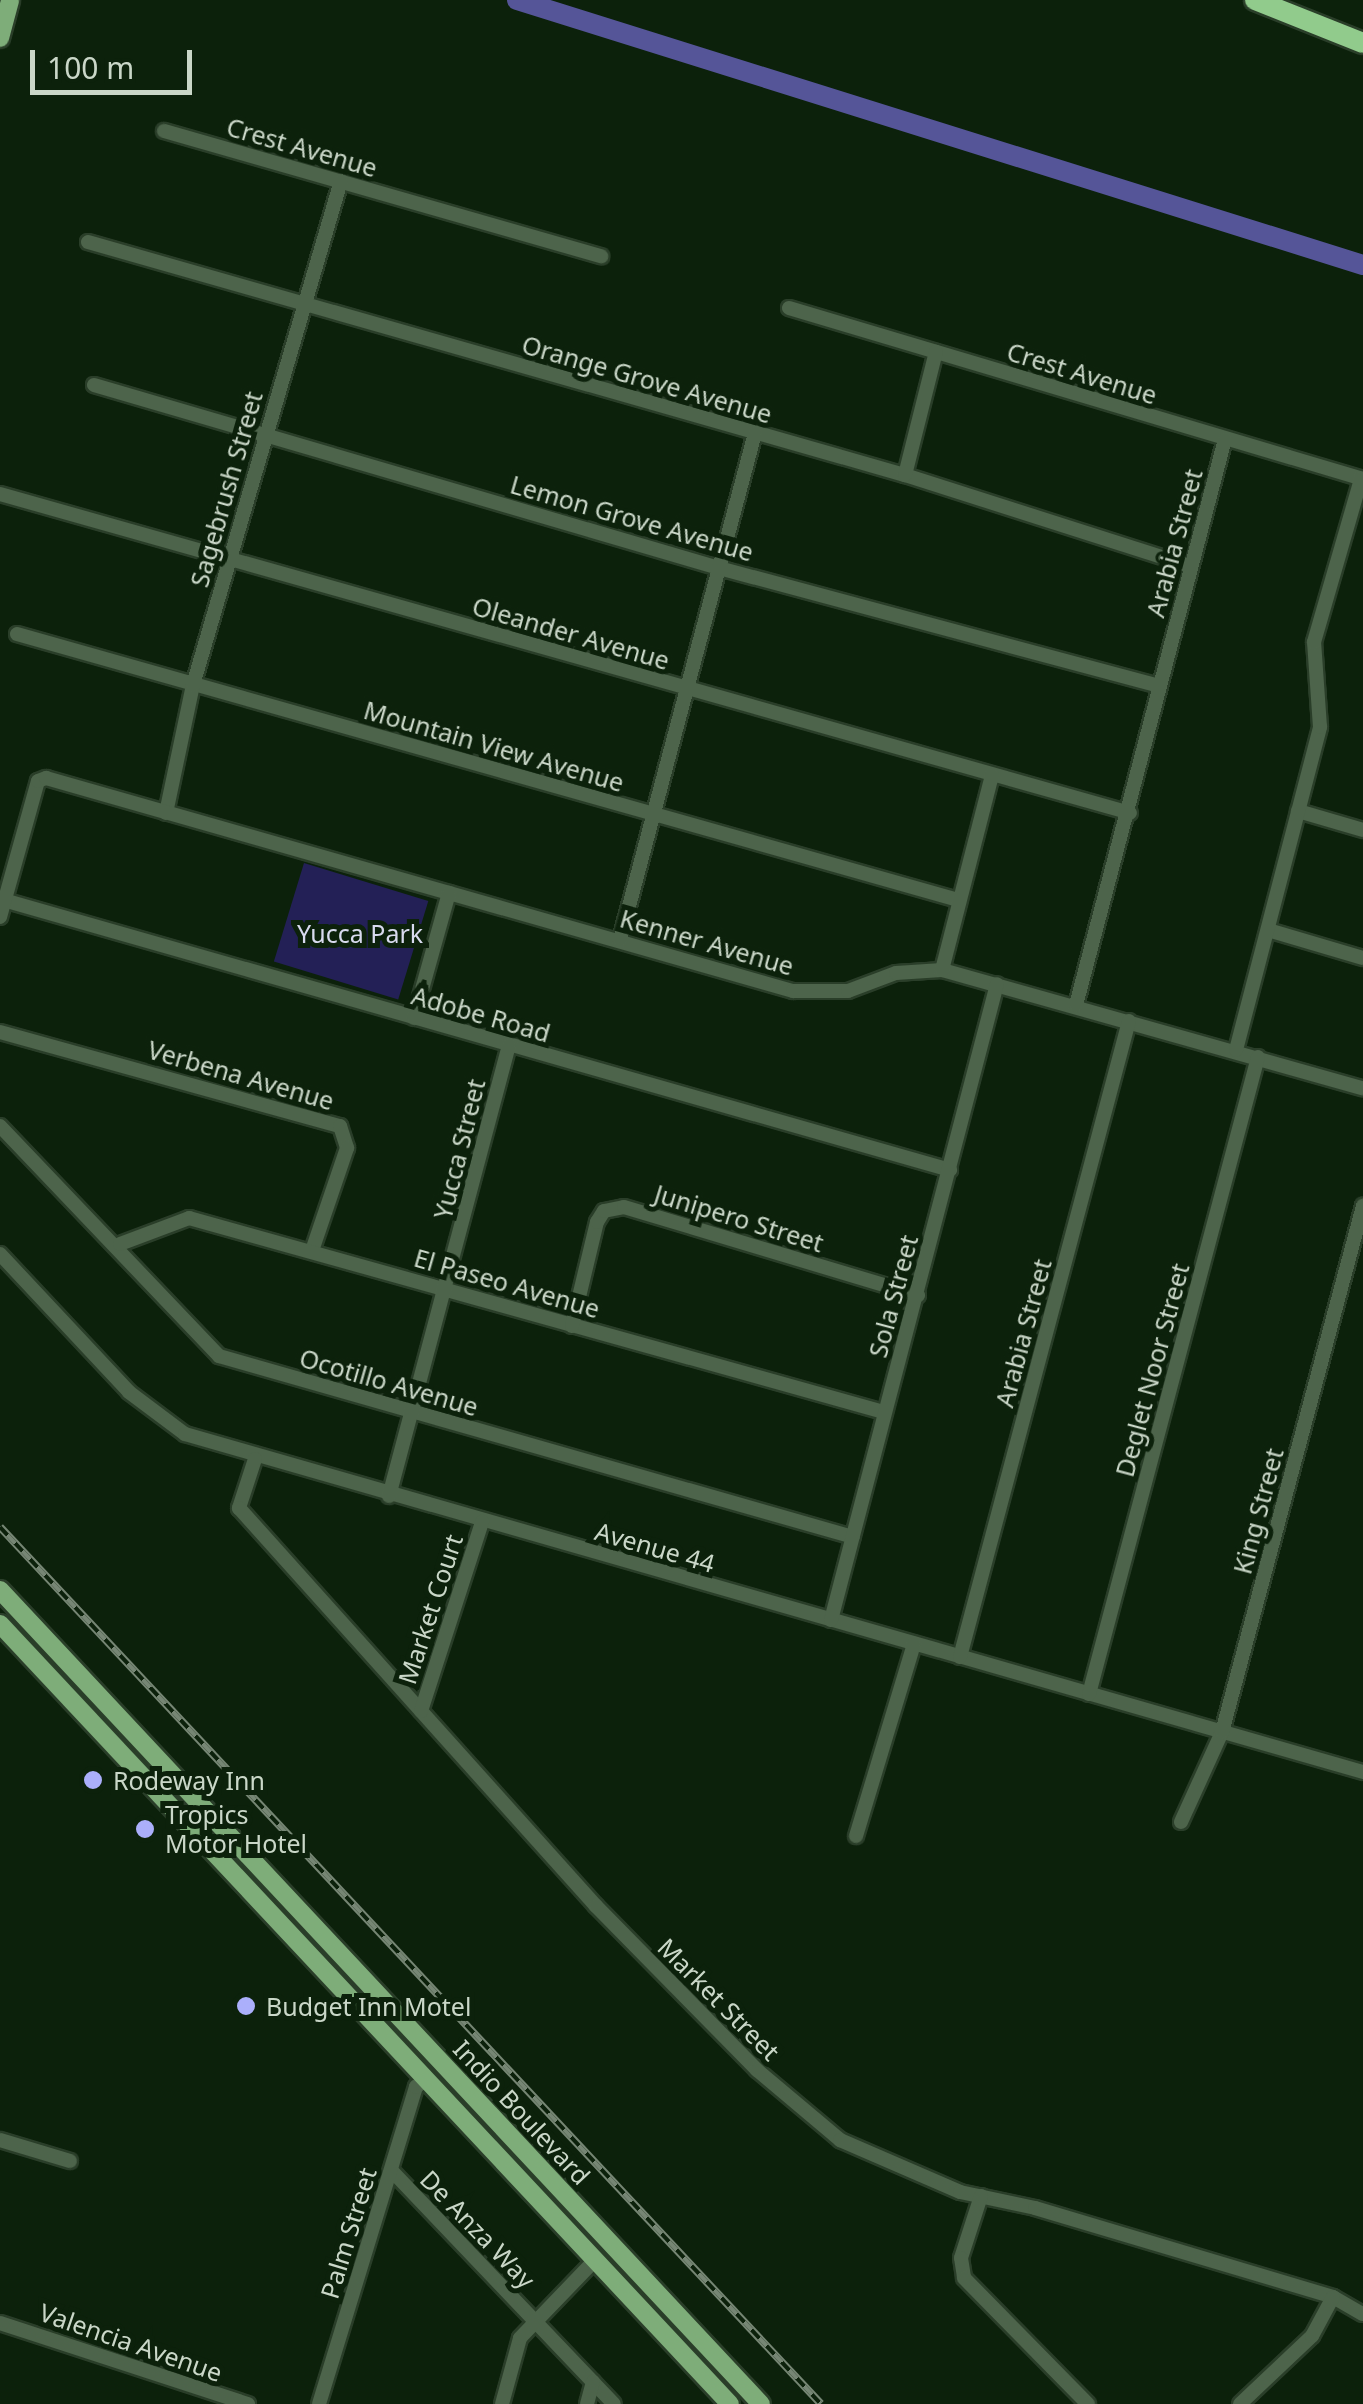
<!DOCTYPE html>
<html>
<head>
<meta charset="utf-8">
<style>
  body { margin:0 }
  #map { position:relative; width:1363px; height:2404px; overflow:hidden; background:#0c210b; font-family:"Noto Sans",sans-serif }
  div>[style] { position:absolute }
  [style*='--x'] { left:calc(var(--x)*1px); top:calc(var(--y)*1px); width:calc(var(--w)*1px); rotate:calc(var(--a)*1deg) }
  .green>* { inset:0; background:#232056; transform-origin:0 0 }
  .river>* { height:20px; margin:-10px; padding:0 10px; transform-origin:10px; border-radius:10px; background:#555598 }
  .roads { filter:drop-shadow(2px 0 #2a3e29) drop-shadow(-2px 0 #2a3e29) drop-shadow(0 2px #2a3e29) drop-shadow(0 -2px #2a3e29) }
  .minor>* { height:14px; margin:-7px; padding:0 7px; transform-origin:7px; border-radius:7px; background:#4d644b }
  .major>* { height:18px; margin:-9px; padding:0 9px; transform-origin:9px; border-radius:9px; background:#7ead79 }
  .highway>* { height:20px; margin:-10px; padding:0 10px; transform-origin:10px; border-radius:10px; background:#91cb8c }
  .rail>* { height:8px; margin-top:-4px; transform-origin:0; background:repeating-linear-gradient(90deg,#0c210b 0 11px,#768674 0 22px); box-sizing:border-box; border-block:2px solid #768674 }
  .dots>* { width:28px; height:28px; translate:-50% -50%; box-sizing:border-box; border:5px solid #0c210b; border-radius:50% }
  span { translate:-50% -50%; white-space:nowrap; text-align:center; line-height:1.15; -webkit-text-stroke:10px #0c210b; paint-order:stroke }
  .street-label { font-size:25px; color:#cad7c8 }
  .park-label { font-size:25px; color:#d8daee }
  .poi-label { font-size:25px; color:#cad7c8 }
  .left { translate:0 -50%; text-align:left }
  .scale { position:absolute; left:30px; top:50px; width:162px; height:45px; box-sizing:border-box; border:5px solid #cad7c8; border-top:0; padding-left:12px; font-size:30px; line-height:35px; white-space:nowrap; color:#cad7c8; -webkit-text-stroke:8px #0c210b; paint-order:stroke }
</style>
</head>
<body>
<div id="map">
  <div class="green">
    <div style="left:304px;top:863px;width:130px;height:103px;rotate:17deg"></div>
  </div>
  <div class="river">
    <div style="--x:517;--y:0;--w:887;--a:17.39"></div>
  </div>
  <div class="roads">
    <div class="minor">
      <div style="--x:164;--y:131;--w:455;--a:16"></div>
      <div style="--x:88;--y:242;--w:850;--a:15.92"></div>
      <div style="--x:905;--y:475;--w:300;--a:17.7"></div>
      <div style="--x:789;--y:308;--w:599;--a:16.59"></div>
      <div style="--x:94;--y:385;--w:651;--a:16.32"></div>
      <div style="--x:719;--y:568;--w:456;--a:15"></div>
      <div style="--x:905;--y:475;--w:127;--a:-75.9"></div>
      <div style="--x:0;--y:494;--w:1174;--a:15.76"></div>
      <div style="--x:17;--y:634;--w:978;--a:15.78"></div>
      <div style="--x:1298;--y:811;--w:68;--a:16.3"></div>
      <div style="--x:166;--y:813;--w:131;--a:-78.1"></div>
      <div style="--x:193;--y:685;--w:525;--a:-73.64"></div>
      <div style="--x:0;--y:899;--w:988;--a:15.92"></div>
      <div style="--x:0;--y:917;--w:141;--a:-74.4"></div>
      <div style="--x:38;--y:781;--w:9;--a:-21"></div>
      <div style="--x:46;--y:778;--w:777;--a:15.92"></div>
      <div style="--x:793;--y:991;--w:55;--a:0"></div>
      <div style="--x:848;--y:991;--w:51;--a:-20.6"></div>
      <div style="--x:896;--y:973;--w:46;--a:-3.7"></div>
      <div style="--x:942;--y:970;--w:437;--a:15.7"></div>
      <div style="--x:1268;--y:930;--w:99;--a:16.4"></div>
      <div style="--x:620;--y:940;--w:525;--a:-75.09"></div>
      <div style="--x:942;--y:970;--w:201;--a:-75.6"></div>
      <div style="--x:1076;--y:1005;--w:585;--a:-75.25"></div>
      <div style="--x:414;--y:1018;--w:130;--a:-74.4"></div>
      <div style="--x:0;--y:1032;--w:353;--a:15.5"></div>
      <div style="--x:340;--y:1126;--w:23;--a:72"></div>
      <div style="--x:347;--y:1148;--w:109;--a:108.8"></div>
      <div style="--x:1236;--y:1050;--w:334;--a:-75.4"></div>
      <div style="--x:1320;--y:727;--w:85;--a:-94"></div>
      <div style="--x:1314;--y:642;--w:170;--a:-73.9"></div>
      <div style="--x:0;--y:1126;--w:318;--a:46.4"></div>
      <div style="--x:219;--y:1356;--w:659;--a:15.93"></div>
      <div style="--x:120;--y:1244;--w:74;--a:-20.6"></div>
      <div style="--x:189;--y:1218;--w:722;--a:15.6"></div>
      <div style="--x:0;--y:1254;--w:189;--a:46.9"></div>
      <div style="--x:129;--y:1392;--w:70;--a:36.9"></div>
      <div style="--x:185;--y:1434;--w:1226;--a:16.01"></div>
      <div style="--x:572;--y:1326;--w:107;--a:-76.5"></div>
      <div style="--x:597;--y:1222;--w:13;--a:-58"></div>
      <div style="--x:604;--y:1211;--w:20;--a:-11"></div>
      <div style="--x:624;--y:1207;--w:307;--a:16.7"></div>
      <div style="--x:255;--y:1459;--w:52;--a:108.1"></div>
      <div style="--x:239;--y:1508;--w:535;--a:48.11"></div>
      <div style="--x:596;--y:1906;--w:230;--a:45.5"></div>
      <div style="--x:757;--y:2070;--w:109;--a:40.1"></div>
      <div style="--x:840;--y:2140;--w:131;--a:23.4"></div>
      <div style="--x:960;--y:2192;--w:77;--a:12"></div>
      <div style="--x:1035;--y:2208;--w:311;--a:16.6"></div>
      <div style="--x:1333;--y:2297;--w:34;--a:30"></div>
      <div style="--x:389;--y:1496;--w:467;--a:-75.1"></div>
      <div style="--x:831;--y:1620;--w:657;--a:-75.37"></div>
      <div style="--x:960;--y:1657;--w:658;--a:-75.12"></div>
      <div style="--x:1089;--y:1694;--w:659;--a:-75.14"></div>
      <div style="--x:421;--y:1711;--w:199;--a:-72.1"></div>
      <div style="--x:1181;--y:1822;--w:99;--a:-65.5"></div>
      <div style="--x:1222;--y:1732;--w:545;--a:-74.99"></div>
      <div style="--x:856;--y:1836;--w:201;--a:-73.2"></div>
      <div style="--x:0;--y:2140;--w:73;--a:16.7"></div>
      <div style="--x:391;--y:2170;--w:323;--a:46.4"></div>
      <div style="--x:981;--y:2196;--w:65;--a:107.9"></div>
      <div style="--x:961;--y:2258;--w:20;--a:81"></div>
      <div style="--x:964;--y:2278;--w:177;--a:45.5"></div>
      <div style="--x:0;--y:2323;--w:261;--a:18.1"></div>
      <div style="--x:319;--y:2404;--w:332;--a:-73"></div>
      <div style="--x:416;--y:2087;--w:13;--a:-39"></div>
      <div style="--x:502;--y:2404;--w:68;--a:-74.7"></div>
      <div style="--x:520;--y:2338;--w:108;--a:-46.1"></div>
      <div style="--x:587;--y:2404;--w:23;--a:-75"></div>
      <div style="--x:1240;--y:2404;--w:99;--a:-43.4"></div>
      <div style="--x:1312;--y:2336;--w:44;--a:-61.7"></div>
    </div>
    <div class="major">
      <div style="--x:0;--y:38;--w:39;--a:-75"></div>
      <div style="--x:0;--y:1590;--w:1114;--a:46.93"></div>
      <div style="--x:0;--y:1624;--w:1068;--a:46.9"></div>
    </div>
    <div class="highway">
      <div style="--x:1255;--y:0;--w:116;--a:21.7"></div>
    </div>
  </div>
  <div class="rail">
    <div style="--x:0;--y:1527;--w:1201;--a:46.89"></div>
  </div>
  <div class="dots">
    <div style="left:93px;top:1780px;background:#abaffb"></div>
    <div style="left:145px;top:1829px;background:#abaffb"></div>
    <div style="left:246px;top:2006px;background:#abaffb"></div>
  </div>
  <div class="street-label">
    <span style="left:302px;top:147px;rotate:16deg">Crest Avenue</span>
    <span style="left:1082px;top:373px;rotate:17deg">Crest Avenue</span>
    <span style="left:647px;top:379px;rotate:16deg">Orange Grove Avenue</span>
    <span style="left:226px;top:489px;rotate:-74deg">Sagebrush Street</span>
    <span style="left:632px;top:518px;rotate:16deg">Lemon Grove Avenue</span>
    <span style="left:1174px;top:543px;rotate:-75deg">Arabia Street</span>
    <span style="left:571px;top:633px;rotate:16deg">Oleander Avenue</span>
    <span style="left:494px;top:746px;rotate:16deg">Mountain View Avenue</span>
    <span style="left:707px;top:942px;rotate:16deg">Kenner Avenue</span>
    <span style="left:481px;top:1014px;rotate:16deg">Adobe Road</span>
    <span style="left:241px;top:1075px;rotate:16deg">Verbena Avenue</span>
    <span style="left:459px;top:1149px;rotate:-76deg">Yucca Street</span>
    <span style="left:739px;top:1218px;rotate:17deg">Junipero Street</span>
    <span style="left:507px;top:1283px;rotate:16deg">El Paseo Avenue</span>
    <span style="left:893px;top:1296px;rotate:-75deg">Sola Street</span>
    <span style="left:1023px;top:1333px;rotate:-75deg">Arabia Street</span>
    <span style="left:1152px;top:1370px;rotate:-75deg">Deglet Noor Street</span>
    <span style="left:389px;top:1382px;rotate:16deg">Ocotillo Avenue</span>
    <span style="left:1258px;top:1511px;rotate:-75deg">King Street</span>
    <span style="left:655px;top:1547px;rotate:16deg">Avenue 44</span>
    <span style="left:430px;top:1609px;rotate:-72deg">Market Court</span>
    <span style="left:719px;top:1999px;rotate:45deg">Market Street</span>
    <span style="left:522px;top:2112px;rotate:47deg">Indio Boulevard</span>
    <span style="left:478px;top:2229px;rotate:46deg">De Anza Way</span>
    <span style="left:348px;top:2233px;rotate:-73deg">Palm Street</span>
    <span style="left:131px;top:2342px;rotate:19deg">Valencia Avenue</span>
  </div>
  <div class="park-label">
    <span style="left:360px;top:933px">Yucca Park</span>
  </div>
  <div class="poi-label">
    <span class="left" style="left:113px;top:1780px">Rodeway Inn</span>
    <span class="left" style="left:165px;top:1829px">Tropics<br>Motor Hotel</span>
    <span class="left" style="left:266px;top:2006px">Budget Inn Motel</span>
  </div>
  <div class="scale">100 m</div>
</div>
</body>
</html>
